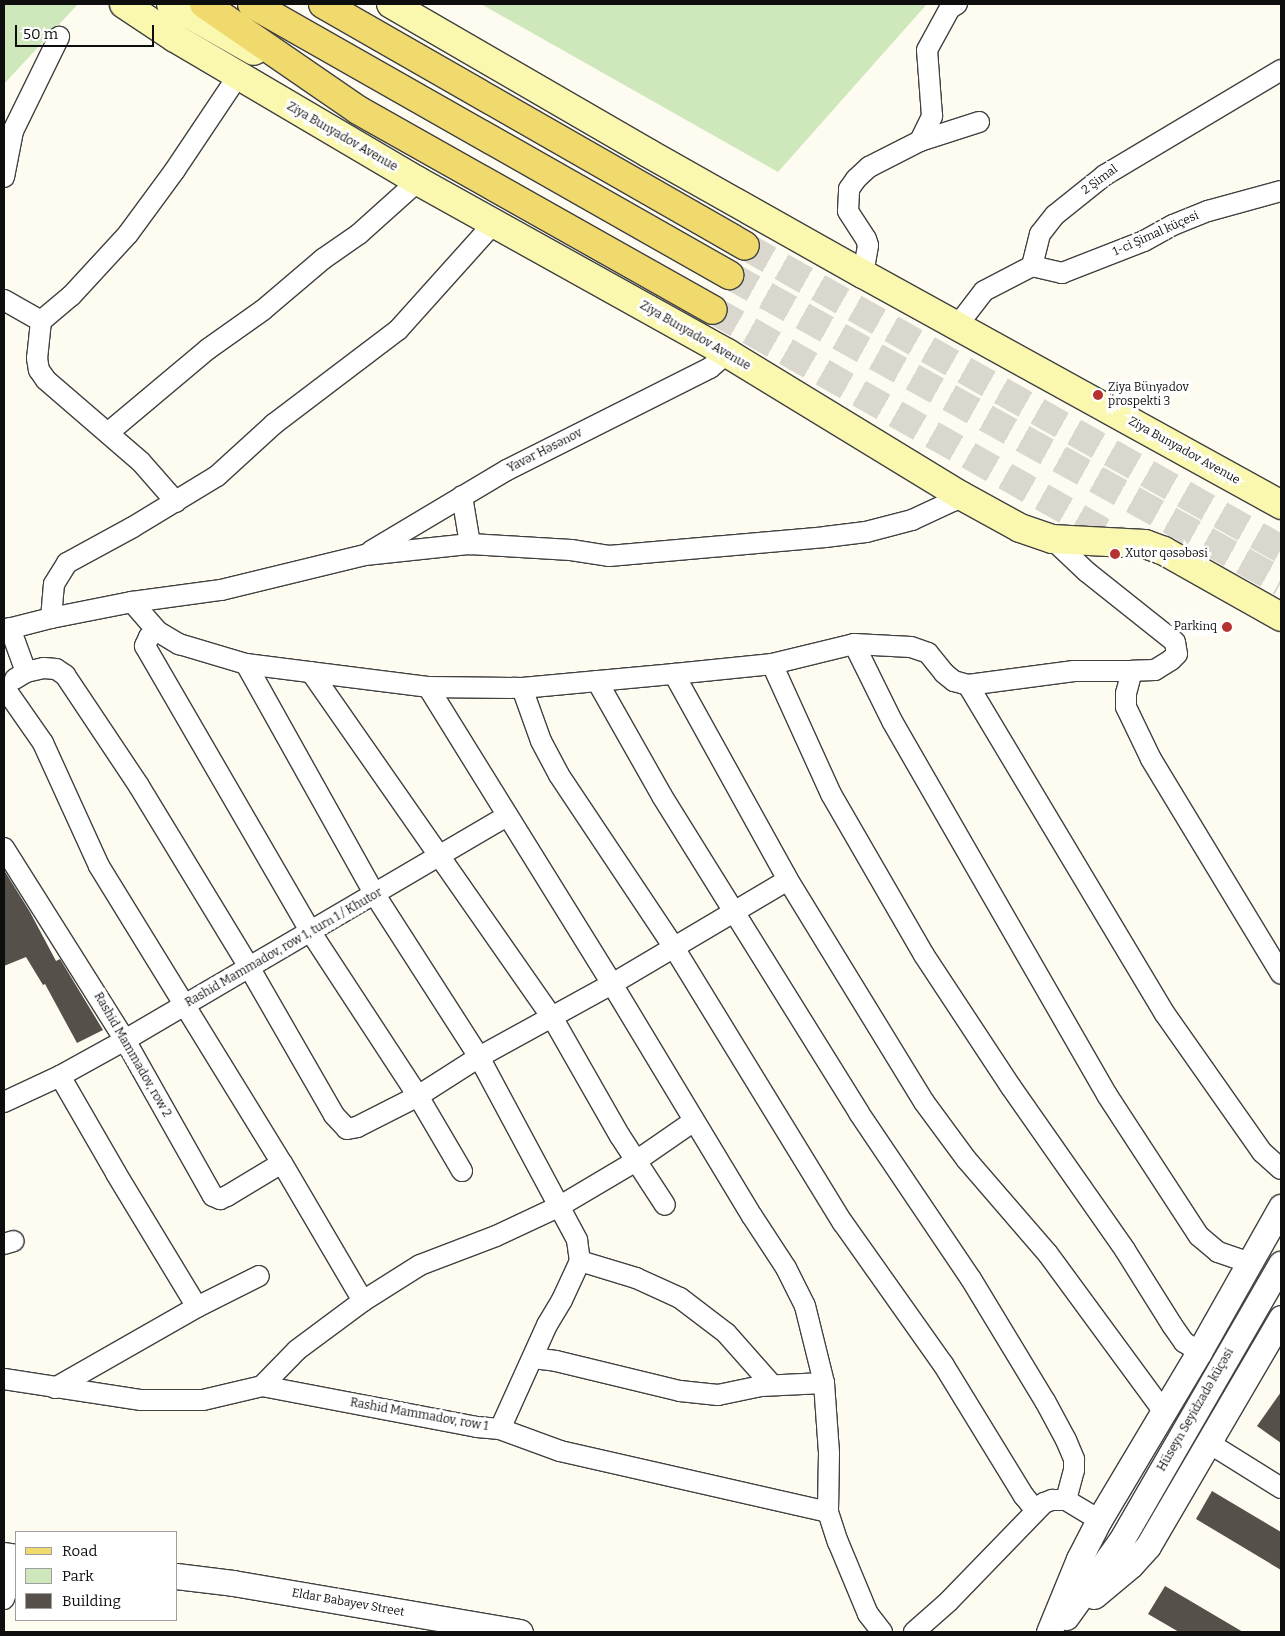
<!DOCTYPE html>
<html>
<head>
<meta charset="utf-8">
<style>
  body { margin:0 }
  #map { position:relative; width:1285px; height:1636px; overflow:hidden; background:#fefcf0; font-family:Bitter,serif }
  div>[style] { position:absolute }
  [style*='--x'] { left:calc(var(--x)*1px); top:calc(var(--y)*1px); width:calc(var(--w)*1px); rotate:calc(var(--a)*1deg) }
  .green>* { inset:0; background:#cee7bb }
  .building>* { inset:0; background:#56504b }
  .primary-tunnel>* { height:28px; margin-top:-14px; transform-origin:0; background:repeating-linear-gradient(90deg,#dad8ce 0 28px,transparent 0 42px) }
  .roads { filter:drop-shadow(1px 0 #414141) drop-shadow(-1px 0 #414141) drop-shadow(0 1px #414141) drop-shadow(0 -1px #414141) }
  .minor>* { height:20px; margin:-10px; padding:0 10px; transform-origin:10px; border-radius:10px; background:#fff }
  .tertiary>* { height:25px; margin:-12.5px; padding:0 12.5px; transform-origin:12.5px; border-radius:12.5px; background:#fff }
  .secondary>* { height:28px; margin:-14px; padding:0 14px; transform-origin:14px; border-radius:14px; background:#faf7af }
  .primary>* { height:28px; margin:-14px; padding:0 14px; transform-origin:14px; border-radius:14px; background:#f0da6e }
  .dots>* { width:14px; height:14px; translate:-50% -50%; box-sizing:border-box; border:2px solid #fff; border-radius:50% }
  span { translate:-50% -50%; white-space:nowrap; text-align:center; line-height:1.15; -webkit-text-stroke:5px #fff; paint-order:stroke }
  .street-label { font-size:12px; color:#0e0e0e }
  .poi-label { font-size:12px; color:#0e0e0e }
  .left { translate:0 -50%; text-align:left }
  .right { translate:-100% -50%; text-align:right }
  .frame { position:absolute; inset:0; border:5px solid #0e0e0e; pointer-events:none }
  .legend { position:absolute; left:15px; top:1531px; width:162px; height:90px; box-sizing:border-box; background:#fff; border:1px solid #9f9f9f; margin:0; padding:6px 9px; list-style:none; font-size:15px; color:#0e0e0e }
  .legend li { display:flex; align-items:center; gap:10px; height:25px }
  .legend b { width:25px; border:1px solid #9f9f9f }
  .scale { position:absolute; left:15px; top:25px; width:139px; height:22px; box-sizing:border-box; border:2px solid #0e0e0e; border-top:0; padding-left:6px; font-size:15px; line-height:18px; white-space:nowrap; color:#0e0e0e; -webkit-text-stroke:4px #fff; paint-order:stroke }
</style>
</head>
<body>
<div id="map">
  <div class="green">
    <div style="clip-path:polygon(4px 4px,78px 4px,4px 84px)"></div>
    <div style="clip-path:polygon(481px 4px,927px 4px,778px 172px)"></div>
  </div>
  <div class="building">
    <div style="clip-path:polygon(4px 870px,30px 912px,56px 961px,60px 959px,103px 1030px,77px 1043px,45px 984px,43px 985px,26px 957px,4px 966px)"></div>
    <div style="clip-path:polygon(1281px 1392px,1281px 1443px,1257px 1426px)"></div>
    <div style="clip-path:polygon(1212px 1491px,1281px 1532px,1281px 1570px,1196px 1519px)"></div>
    <div style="clip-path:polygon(1165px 1586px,1243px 1632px,1179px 1632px,1148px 1614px)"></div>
  </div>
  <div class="primary-tunnel">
    <div style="--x:745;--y:246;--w:616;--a:29.48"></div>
    <div style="--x:729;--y:275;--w:632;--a:29.08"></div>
    <div style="--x:713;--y:310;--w:478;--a:29.6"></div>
  </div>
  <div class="roads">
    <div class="minor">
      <div style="--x:920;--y:141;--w:28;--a:-64"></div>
      <div style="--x:932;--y:116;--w:66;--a:-94.3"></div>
      <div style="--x:927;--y:50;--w:48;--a:-61.3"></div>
      <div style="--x:950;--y:8;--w:8;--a:-30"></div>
      <div style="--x:4;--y:177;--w:47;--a:-78.9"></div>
      <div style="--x:13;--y:131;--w:105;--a:-63.9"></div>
      <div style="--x:1032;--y:266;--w:31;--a:13"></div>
      <div style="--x:1062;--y:273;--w:88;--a:-21.3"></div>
      <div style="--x:1144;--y:241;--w:33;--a:-29"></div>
      <div style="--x:1173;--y:225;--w:38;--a:-22"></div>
      <div style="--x:1208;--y:211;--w:76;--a:-15.3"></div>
      <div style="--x:863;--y:274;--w:29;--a:-80"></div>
      <div style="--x:868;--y:245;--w:6;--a:-108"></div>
      <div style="--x:866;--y:239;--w:33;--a:-123"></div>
      <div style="--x:848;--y:211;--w:22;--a:-87"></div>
      <div style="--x:849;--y:189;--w:12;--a:-55"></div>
      <div style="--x:856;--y:179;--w:18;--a:-43"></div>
      <div style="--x:869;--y:167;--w:57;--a:-27"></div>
      <div style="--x:920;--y:141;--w:62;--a:-17.9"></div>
      <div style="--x:4;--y:300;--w:43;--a:29.6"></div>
      <div style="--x:41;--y:321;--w:37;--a:96"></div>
      <div style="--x:37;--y:358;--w:12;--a:81"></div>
      <div style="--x:39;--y:370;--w:12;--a:55"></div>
      <div style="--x:46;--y:380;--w:125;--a:40.8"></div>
      <div style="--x:141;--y:462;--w:53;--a:48.8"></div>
      <div style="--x:41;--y:321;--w:39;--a:-40"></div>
      <div style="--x:71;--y:296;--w:84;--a:-47.4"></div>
      <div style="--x:128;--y:234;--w:79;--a:-53.7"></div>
      <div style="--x:175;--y:170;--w:113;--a:-56.2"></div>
      <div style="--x:957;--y:326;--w:44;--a:-52.4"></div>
      <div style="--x:984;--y:291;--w:54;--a:-27.5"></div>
      <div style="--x:1032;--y:266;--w:33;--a:-76"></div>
      <div style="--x:1040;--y:234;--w:24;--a:-52"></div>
      <div style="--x:1055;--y:215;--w:64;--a:-38.7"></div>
      <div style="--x:1105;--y:175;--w:205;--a:-30.8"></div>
      <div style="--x:109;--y:432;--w:129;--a:-40"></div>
      <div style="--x:208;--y:349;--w:67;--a:-35.3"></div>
      <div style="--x:263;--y:310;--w:79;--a:-40.4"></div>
      <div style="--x:323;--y:259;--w:44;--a:-34.8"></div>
      <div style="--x:359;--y:234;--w:79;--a:-41.9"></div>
      <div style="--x:462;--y:496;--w:49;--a:80.5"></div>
      <div style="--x:1052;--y:539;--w:48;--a:43.3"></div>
      <div style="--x:1087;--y:572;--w:112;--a:38.5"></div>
      <div style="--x:1175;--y:642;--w:12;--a:81"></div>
      <div style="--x:1177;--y:654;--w:8;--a:135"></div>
      <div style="--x:1171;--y:660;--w:19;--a:148"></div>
      <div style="--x:1155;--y:670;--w:23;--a:178"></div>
      <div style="--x:1132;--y:671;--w:23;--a:105"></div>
      <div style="--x:1126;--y:693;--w:14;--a:90"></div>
      <div style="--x:1126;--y:707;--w:58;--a:64.3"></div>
      <div style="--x:1151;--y:759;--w:251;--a:58.8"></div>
      <div style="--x:371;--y:551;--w:158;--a:-30.8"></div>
      <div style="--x:507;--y:470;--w:227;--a:-26.7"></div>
      <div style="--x:710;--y:368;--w:23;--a:-41"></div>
      <div style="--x:132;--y:602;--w:38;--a:49"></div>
      <div style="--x:157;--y:631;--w:26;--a:31"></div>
      <div style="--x:179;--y:644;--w:70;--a:16.6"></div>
      <div style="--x:246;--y:664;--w:183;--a:7.2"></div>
      <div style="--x:428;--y:687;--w:94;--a:0.6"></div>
      <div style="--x:522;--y:688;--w:153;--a:-5.3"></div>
      <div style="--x:674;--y:674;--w:99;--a:-5.8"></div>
      <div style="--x:772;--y:664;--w:84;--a:-13.7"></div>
      <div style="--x:854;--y:644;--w:57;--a:3"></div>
      <div style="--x:911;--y:647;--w:18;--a:19"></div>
      <div style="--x:928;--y:653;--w:26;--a:51"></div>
      <div style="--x:944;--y:673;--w:13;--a:39"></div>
      <div style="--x:954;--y:681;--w:15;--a:16"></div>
      <div style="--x:968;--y:685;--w:383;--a:59.1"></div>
      <div style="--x:1165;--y:1014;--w:169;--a:54.9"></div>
      <div style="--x:1262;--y:1152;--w:25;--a:42"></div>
      <div style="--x:51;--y:618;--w:34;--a:-85"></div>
      <div style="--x:54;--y:584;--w:25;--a:-58"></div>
      <div style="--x:67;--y:563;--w:75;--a:-28.6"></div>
      <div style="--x:133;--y:527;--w:98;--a:-31.3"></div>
      <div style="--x:217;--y:476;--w:77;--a:-42.4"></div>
      <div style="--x:274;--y:424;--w:156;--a:-37.2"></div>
      <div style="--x:398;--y:330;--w:145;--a:-48.1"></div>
      <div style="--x:10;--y:628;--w:47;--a:70"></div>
      <div style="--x:26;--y:672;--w:13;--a:148"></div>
      <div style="--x:4;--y:630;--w:49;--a:-14.3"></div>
      <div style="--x:51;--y:618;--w:83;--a:-11.2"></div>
      <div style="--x:132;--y:602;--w:90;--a:-7.7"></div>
      <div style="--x:221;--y:590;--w:148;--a:-13.7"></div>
      <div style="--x:365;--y:555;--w:106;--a:-6"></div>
      <div style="--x:470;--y:544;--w:101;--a:3.4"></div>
      <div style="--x:571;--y:550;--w:38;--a:9"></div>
      <div style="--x:609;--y:556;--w:217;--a:-5"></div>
      <div style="--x:825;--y:537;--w:41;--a:-7"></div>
      <div style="--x:866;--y:532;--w:48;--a:-14.6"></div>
      <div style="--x:912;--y:520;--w:45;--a:-24.9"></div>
      <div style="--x:953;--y:501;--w:9;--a:-41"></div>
      <div style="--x:157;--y:631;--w:10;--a:143"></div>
      <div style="--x:149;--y:637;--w:10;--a:114"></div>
      <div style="--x:145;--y:646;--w:329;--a:59.9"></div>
      <div style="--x:310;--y:931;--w:197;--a:56.8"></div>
      <div style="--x:418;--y:1096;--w:87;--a:59.6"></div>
      <div style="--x:854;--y:644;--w:86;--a:63.7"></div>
      <div style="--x:892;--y:721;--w:431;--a:60.1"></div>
      <div style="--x:1107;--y:1095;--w:168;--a:56.9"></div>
      <div style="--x:1199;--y:1236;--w:25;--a:40"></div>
      <div style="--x:1218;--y:1252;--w:34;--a:19"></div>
      <div style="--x:246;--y:664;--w:265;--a:60.8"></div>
      <div style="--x:375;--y:895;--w:193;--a:57.3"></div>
      <div style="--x:479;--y:1057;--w:208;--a:61.8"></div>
      <div style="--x:577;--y:1240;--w:21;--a:82"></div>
      <div style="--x:580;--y:1261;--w:43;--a:114.8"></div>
      <div style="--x:562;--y:1300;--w:29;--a:121"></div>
      <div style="--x:547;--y:1325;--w:114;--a:114.3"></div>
      <div style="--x:772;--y:664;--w:143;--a:65.6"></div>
      <div style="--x:831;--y:794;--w:186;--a:60"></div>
      <div style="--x:924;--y:955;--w:158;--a:56.6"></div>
      <div style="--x:1011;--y:1087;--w:199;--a:55"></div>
      <div style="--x:1125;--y:1250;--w:89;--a:57.9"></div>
      <div style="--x:1172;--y:1325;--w:21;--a:55"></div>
      <div style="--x:1184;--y:1342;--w:18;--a:34"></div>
      <div style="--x:26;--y:672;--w:18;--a:-13"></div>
      <div style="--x:44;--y:668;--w:12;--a:5"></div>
      <div style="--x:56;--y:669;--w:11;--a:34"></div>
      <div style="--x:65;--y:675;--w:133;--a:56.3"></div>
      <div style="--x:139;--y:786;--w:212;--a:58.7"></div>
      <div style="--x:249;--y:967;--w:171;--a:60.1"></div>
      <div style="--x:334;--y:1115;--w:19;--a:47"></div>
      <div style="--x:347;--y:1129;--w:10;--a:-11"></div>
      <div style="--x:357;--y:1127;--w:68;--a:-26.9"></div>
      <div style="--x:418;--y:1096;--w:72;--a:-32.6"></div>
      <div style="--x:479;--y:1057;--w:152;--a:-28.8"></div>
      <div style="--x:612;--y:984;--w:204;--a:-30.6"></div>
      <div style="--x:311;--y:672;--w:421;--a:55.1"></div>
      <div style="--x:552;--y:1017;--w:137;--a:60.3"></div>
      <div style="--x:620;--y:1136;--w:82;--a:56.9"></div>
      <div style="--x:674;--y:674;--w:235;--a:61"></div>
      <div style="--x:788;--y:880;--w:260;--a:58.5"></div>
      <div style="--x:924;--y:1102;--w:71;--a:53.6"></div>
      <div style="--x:966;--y:1159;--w:125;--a:49.2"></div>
      <div style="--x:1048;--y:1254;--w:196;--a:53.7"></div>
      <div style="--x:597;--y:681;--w:132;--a:60.5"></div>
      <div style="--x:662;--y:796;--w:373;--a:58.1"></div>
      <div style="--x:859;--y:1113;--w:200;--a:56"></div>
      <div style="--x:971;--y:1279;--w:143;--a:58.8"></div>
      <div style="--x:1045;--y:1401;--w:44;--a:61.7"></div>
      <div style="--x:1066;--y:1440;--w:21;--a:67"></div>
      <div style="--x:1074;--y:1459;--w:11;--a:90"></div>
      <div style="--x:1074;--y:1470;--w:31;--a:105"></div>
      <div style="--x:968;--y:685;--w:107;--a:-7.5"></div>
      <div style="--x:1074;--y:671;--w:58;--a:0"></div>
      <div style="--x:4;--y:687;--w:68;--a:55.1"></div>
      <div style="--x:43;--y:743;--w:135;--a:65.5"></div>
      <div style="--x:99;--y:866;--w:349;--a:58.4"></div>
      <div style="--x:282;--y:1163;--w:160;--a:59.6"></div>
      <div style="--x:428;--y:687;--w:349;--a:58.2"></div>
      <div style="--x:612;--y:984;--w:271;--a:58.9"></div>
      <div style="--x:752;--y:1216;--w:62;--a:56.8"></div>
      <div style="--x:786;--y:1268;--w:42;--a:63.4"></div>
      <div style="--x:805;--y:1306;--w:79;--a:76.1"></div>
      <div style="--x:824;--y:1383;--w:70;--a:85.9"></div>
      <div style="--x:829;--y:1453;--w:59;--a:91"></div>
      <div style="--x:828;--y:1512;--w:32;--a:72"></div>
      <div style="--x:838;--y:1542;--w:78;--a:67.4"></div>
      <div style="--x:868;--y:1614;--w:23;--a:52"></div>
      <div style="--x:522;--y:688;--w:56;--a:70.3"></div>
      <div style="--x:541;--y:741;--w:38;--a:62"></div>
      <div style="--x:559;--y:775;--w:206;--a:56.3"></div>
      <div style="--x:673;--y:946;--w:325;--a:58.5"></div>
      <div style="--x:843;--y:1223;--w:173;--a:54.7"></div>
      <div style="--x:943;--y:1364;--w:155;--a:58.5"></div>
      <div style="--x:1024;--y:1496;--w:19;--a:51"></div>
      <div style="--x:4;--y:848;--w:227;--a:57.8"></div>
      <div style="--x:125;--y:1040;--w:179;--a:60.6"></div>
      <div style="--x:213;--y:1196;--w:8;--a:23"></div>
      <div style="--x:220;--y:1199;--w:8;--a:-23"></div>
      <div style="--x:227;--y:1196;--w:64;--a:-31"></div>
      <div style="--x:4;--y:1102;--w:62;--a:-24.9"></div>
      <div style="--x:60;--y:1076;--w:74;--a:-29"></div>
      <div style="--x:125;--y:1040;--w:443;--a:-30.4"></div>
      <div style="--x:4;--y:1244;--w:10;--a:-17"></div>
      <div style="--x:580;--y:1261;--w:59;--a:16.9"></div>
      <div style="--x:636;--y:1278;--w:48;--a:24.4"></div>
      <div style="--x:680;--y:1298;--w:58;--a:37.3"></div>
      <div style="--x:726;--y:1333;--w:69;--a:48.5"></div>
      <div style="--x:197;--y:1307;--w:69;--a:-26.6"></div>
      <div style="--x:533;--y:1358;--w:23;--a:7"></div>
      <div style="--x:556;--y:1361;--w:128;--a:13.6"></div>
      <div style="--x:680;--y:1391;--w:38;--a:6"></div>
      <div style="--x:718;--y:1395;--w:44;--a:-11.8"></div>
      <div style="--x:761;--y:1386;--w:63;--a:-2.7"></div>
      <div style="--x:4;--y:1379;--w:139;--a:8.7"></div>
      <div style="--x:141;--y:1400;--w:62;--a:0"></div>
      <div style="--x:203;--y:1400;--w:61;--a:-13.3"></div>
      <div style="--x:262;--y:1386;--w:219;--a:10.8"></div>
      <div style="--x:477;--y:1427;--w:23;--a:5"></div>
      <div style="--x:500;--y:1429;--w:64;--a:20.1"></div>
      <div style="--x:560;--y:1451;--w:275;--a:12.8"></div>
      <div style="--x:262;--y:1386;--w:50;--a:-45.8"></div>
      <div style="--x:297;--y:1350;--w:82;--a:-36.6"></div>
      <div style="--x:363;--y:1301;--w:67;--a:-32.3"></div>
      <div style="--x:420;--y:1265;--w:81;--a:-20.9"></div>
      <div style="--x:496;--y:1236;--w:71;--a:-25.1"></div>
      <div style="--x:560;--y:1206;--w:88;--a:-30.6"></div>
      <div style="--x:636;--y:1161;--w:70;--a:-34.6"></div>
      <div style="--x:55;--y:1388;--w:163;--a:-29.7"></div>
      <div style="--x:197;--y:1307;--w:157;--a:-121.2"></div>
      <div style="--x:116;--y:1173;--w:112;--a:-120"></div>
      <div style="--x:1209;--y:1443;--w:85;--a:32"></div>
      <div style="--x:4;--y:1599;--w:25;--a:-72"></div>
      <div style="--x:12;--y:1575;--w:18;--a:-84"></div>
      <div style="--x:914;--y:1632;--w:45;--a:-41.4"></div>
      <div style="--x:948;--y:1602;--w:138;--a:-45.9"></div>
      <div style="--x:1044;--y:1503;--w:9;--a:-21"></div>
      <div style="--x:1052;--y:1500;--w:14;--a:0"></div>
      <div style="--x:1066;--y:1500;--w:39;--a:31"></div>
    </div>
    <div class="tertiary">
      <div style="--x:4;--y:1555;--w:12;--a:9"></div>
      <div style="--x:176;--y:1576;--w:57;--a:7"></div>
      <div style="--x:233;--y:1583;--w:291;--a:9.7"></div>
      <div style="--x:1094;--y:1596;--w:48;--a:-40"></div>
      <div style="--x:1131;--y:1565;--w:25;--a:-48"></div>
      <div style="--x:1148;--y:1546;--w:264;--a:-59.7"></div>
      <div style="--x:1066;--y:1617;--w:96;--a:-54.3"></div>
      <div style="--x:1122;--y:1539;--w:318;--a:-60"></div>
      <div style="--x:1049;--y:1632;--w:79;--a:-67.7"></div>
      <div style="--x:1079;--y:1559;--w:44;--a:-62.9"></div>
      <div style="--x:1099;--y:1520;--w:196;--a:-59.2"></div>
      <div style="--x:1199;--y:1352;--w:167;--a:-60.5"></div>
    </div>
    <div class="secondary">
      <div style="--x:124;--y:4;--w:61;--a:33.7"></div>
      <div style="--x:175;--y:38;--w:282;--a:30.5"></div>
      <div style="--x:418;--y:181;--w:354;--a:29.1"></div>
      <div style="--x:727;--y:353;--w:273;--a:31.4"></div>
      <div style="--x:960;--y:495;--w:68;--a:28.8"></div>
      <div style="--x:1020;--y:528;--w:34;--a:19"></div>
      <div style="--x:1052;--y:539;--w:93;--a:3.1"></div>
      <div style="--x:1145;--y:544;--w:20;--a:20"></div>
      <div style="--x:1164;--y:551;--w:134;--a:29.4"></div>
      <div style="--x:171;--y:4;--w:95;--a:29.5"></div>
      <div style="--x:391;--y:4;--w:297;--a:30.1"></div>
      <div style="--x:648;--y:153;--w:247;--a:29.4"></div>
      <div style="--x:863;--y:274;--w:478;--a:28.9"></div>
    </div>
    <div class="primary">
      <div style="--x:204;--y:4;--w:187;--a:34.5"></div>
      <div style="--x:358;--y:110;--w:407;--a:29.4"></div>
      <div style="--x:252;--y:4;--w:549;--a:29.6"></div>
      <div style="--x:323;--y:4;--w:486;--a:29.8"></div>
    </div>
  </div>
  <div class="dots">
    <div style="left:1098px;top:395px;background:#b6322e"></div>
    <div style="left:1115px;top:554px;background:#b6322e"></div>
    <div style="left:1227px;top:627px;background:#b6322e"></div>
  </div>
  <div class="street-label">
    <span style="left:342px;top:137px;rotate:30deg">Ziya Bunyadov Avenue</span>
    <span style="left:1100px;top:180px;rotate:-36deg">2 Şimal</span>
    <span style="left:1156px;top:234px;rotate:-24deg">1-ci Şimal küçesi</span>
    <span style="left:695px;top:336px;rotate:30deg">Ziya Bunyadov Avenue</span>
    <span style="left:545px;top:451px;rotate:-27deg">Yavər Həsənov</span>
    <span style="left:1184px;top:451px;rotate:29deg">Ziya Bunyadov Avenue</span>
    <span style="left:284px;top:948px;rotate:-30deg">Rashid Mammadov, row 1, turn 1 / Khutor</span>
    <span style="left:132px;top:1055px;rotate:60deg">Rashid Mammadov, row 2</span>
    <span style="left:1196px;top:1410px;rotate:-60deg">Hüseyn Seyidzadə küçəsi</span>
    <span style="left:419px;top:1415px;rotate:10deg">Rashid Mammadov, row 1</span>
    <span style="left:348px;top:1603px;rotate:10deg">Eldar Babayev Street</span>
  </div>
  <div class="poi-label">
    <span class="left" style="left:1108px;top:395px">Ziya Bünyadov<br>prospekti 3</span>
    <span class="left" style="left:1125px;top:554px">Xutor qəsəbəsi</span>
    <span class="right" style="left:1217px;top:627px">Parkinq</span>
  </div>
  <div class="frame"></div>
  <ul class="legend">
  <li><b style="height:6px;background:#f0da6e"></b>Road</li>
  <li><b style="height:14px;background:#cee7bb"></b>Park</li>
  <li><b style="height:14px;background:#56504b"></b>Building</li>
  </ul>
  <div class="scale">50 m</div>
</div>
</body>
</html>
